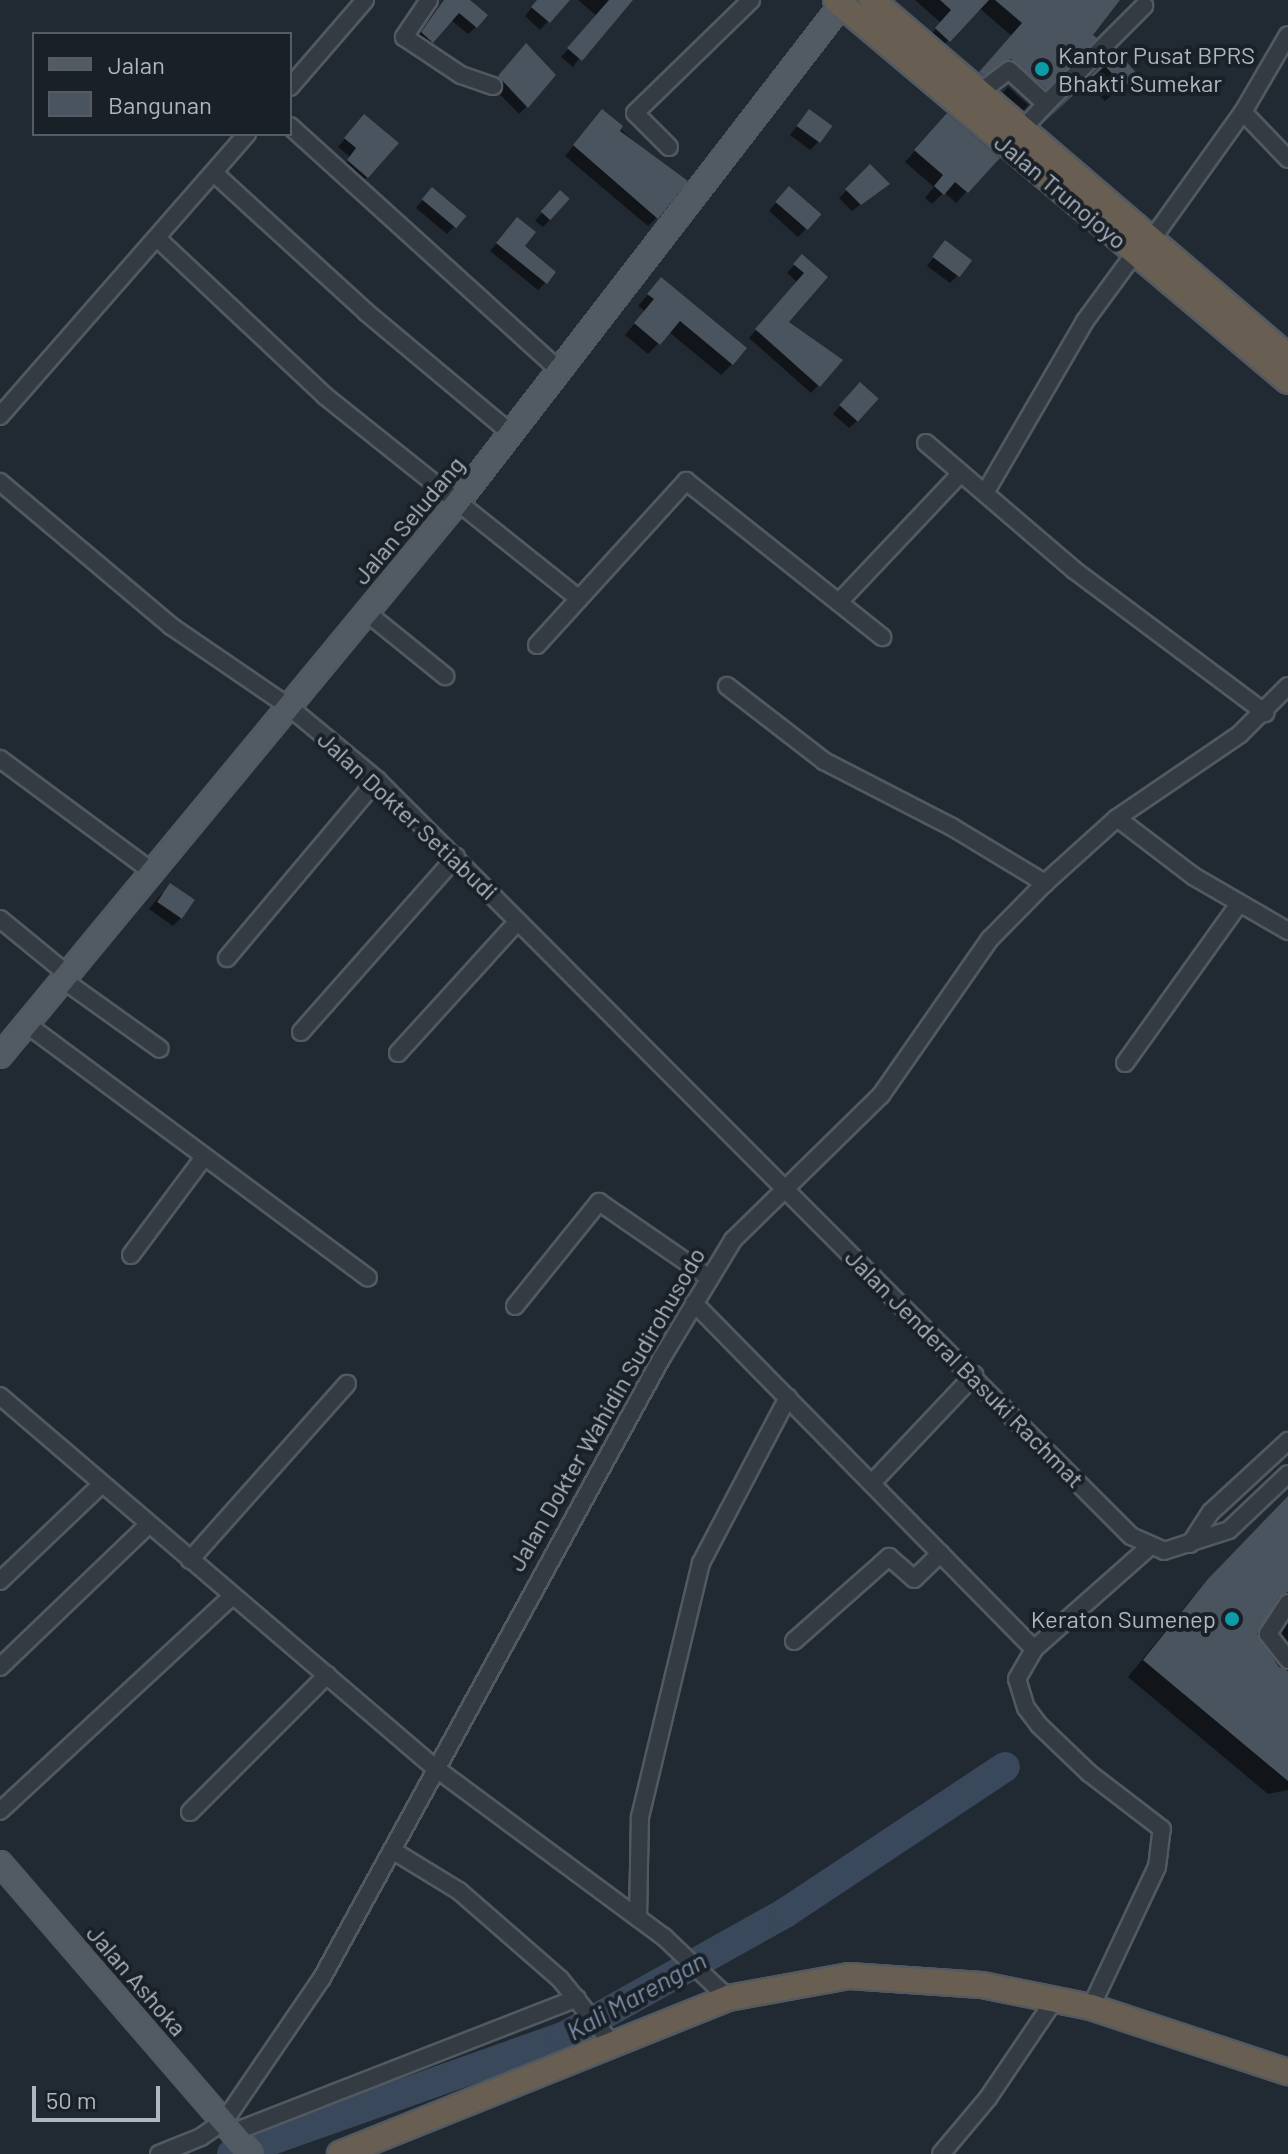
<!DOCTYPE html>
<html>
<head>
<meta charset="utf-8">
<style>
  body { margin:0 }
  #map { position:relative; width:1288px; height:2154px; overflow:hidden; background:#212932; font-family:Barlow,sans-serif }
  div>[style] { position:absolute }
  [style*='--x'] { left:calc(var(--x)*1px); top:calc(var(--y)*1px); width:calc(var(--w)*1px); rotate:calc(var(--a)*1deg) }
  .shadow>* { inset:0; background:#0007; transform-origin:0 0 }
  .river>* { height:30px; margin:-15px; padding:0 15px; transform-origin:15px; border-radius:15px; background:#39485a }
  .building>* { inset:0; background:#4a545e; transform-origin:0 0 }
  .roads { filter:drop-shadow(2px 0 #525961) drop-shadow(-2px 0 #525961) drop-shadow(0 2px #525961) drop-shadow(0 -2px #525961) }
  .minor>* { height:16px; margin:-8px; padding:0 8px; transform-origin:8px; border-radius:8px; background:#343b43 }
  .major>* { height:22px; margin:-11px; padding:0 11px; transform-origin:11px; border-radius:11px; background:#525a63 }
  .highway>* { height:24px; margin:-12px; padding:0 12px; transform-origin:12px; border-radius:12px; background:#685f52 }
  .dots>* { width:22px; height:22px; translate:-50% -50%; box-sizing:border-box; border:4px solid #1a2028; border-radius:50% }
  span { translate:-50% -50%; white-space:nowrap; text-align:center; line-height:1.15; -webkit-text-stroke:8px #1a2028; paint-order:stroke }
  .poi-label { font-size:24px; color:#aeb6c0 }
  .left { translate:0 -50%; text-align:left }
  .right { translate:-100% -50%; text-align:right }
  .street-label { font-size:24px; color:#aeb6c0 }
  .water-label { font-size:26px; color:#7a8ea5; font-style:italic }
  .legend { position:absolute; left:32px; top:32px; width:260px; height:104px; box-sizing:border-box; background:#1a2028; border:2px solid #555c65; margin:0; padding:10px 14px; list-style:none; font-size:24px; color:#aeb6c0 }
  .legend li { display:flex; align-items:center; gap:16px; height:40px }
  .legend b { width:40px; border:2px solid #555c65 }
  .scale { position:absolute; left:32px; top:2086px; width:128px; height:36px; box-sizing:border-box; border:4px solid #aeb6c0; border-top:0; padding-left:10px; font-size:24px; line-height:28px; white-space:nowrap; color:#aeb6c0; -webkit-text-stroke:6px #1a2028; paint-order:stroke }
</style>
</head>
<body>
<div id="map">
  <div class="shadow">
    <div style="clip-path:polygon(445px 0,467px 0,476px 27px,468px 34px,451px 20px,424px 50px,414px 41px)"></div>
    <div style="clip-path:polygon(538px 0,565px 2px,540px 30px,525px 16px)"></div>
    <div style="clip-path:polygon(578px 0,620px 0,573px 67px,561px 57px,597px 16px)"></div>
    <div style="clip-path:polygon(915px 0,1113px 0,1090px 36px,1093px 38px,1033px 99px,999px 70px,969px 85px,1012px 36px,979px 8px,937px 52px,925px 41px,941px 23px)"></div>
    <div style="left:1116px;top:53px;width:29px;height:40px;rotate:49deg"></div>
    <div style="clip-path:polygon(518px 54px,527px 106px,519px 114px,491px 85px)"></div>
    <div style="left:1008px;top:87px;width:27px;height:30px;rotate:42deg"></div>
    <div style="clip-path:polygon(809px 111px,818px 142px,810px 150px,790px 135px)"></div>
    <div style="clip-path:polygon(602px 112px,666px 171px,657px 217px,648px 226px,565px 156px)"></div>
    <div style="clip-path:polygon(357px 124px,367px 177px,359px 184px,341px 168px,350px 157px,338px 147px)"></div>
    <div style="clip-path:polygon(936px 127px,997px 158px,956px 203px,944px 192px,932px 204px,925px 198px,934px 187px,905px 162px)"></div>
    <div style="clip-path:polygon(870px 167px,887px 184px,852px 211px,839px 198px)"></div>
    <div style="clip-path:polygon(781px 196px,806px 229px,798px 237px,769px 211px)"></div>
    <div style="clip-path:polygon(425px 197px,464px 216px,447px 234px,416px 208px)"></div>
    <div style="clip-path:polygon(568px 200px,543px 227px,535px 221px,552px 201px)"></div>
    <div style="clip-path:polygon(510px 227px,546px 282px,538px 290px,490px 251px)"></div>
    <div style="clip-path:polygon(945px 243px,958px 275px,950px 283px,927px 266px)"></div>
    <div style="clip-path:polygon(795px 264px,825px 277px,786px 322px,841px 360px,811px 393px,749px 338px,797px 282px,787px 273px)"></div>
    <div style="clip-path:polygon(651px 291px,732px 364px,721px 375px,669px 332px,648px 354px,625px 335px,645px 311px,638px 306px)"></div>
    <div style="clip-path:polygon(852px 392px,857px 421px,849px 428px,833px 414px)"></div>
    <div style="clip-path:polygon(162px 893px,181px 918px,173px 926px,149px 909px)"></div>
    <div style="clip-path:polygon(evenodd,1288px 1499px,1288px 1790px,1268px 1794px,1128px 1677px,1192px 1598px,1288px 1499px,1271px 1607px,1284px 1622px,1266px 1651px,1255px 1636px,1271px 1607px)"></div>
  </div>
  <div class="river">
    <div style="--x:232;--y:2154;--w:353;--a:-19.5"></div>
    <div style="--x:565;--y:2036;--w:252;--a:-29.2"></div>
    <div style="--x:785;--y:1913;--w:264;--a:-33.6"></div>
  </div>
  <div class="building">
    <div style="clip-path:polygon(444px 0,470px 0,488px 15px,477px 28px,459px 13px,433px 43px,421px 32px)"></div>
    <div style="clip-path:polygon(537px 0,570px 0,550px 23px,531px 7px)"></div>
    <div style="clip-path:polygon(609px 0,633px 0,582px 61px,567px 48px)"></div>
    <div style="clip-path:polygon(940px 0,989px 0,950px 42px,935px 28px,951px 10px)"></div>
    <div style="clip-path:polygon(995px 0,1120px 0,1093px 35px,1097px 38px,1046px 89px,1011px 59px,983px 76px,979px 72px,1022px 23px)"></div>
    <div style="clip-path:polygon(526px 43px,556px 75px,528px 108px,498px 76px)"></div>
    <div style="clip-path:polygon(1116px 50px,1138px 75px,1124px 86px,1105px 66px,1041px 125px)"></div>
    <div style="clip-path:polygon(602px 109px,623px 126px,620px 131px,688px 181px,658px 219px,573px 145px)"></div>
    <div style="left:809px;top:109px;width:29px;height:21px;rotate:36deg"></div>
    <div style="clip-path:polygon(947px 113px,1000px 158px,968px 193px,955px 182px,944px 195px,934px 186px,943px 175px,914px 150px)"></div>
    <div style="clip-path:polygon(364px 114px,399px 143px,368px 178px,347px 160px,356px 148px,344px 138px)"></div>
    <div style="clip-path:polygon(870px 164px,890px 184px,861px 205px,845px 189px)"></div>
    <div style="left:789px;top:186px;width:43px;height:21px;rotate:41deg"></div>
    <div style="left:432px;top:187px;width:45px;height:16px;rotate:40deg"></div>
    <div style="left:560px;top:190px;width:13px;height:29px;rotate:42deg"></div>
    <div style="clip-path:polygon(517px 217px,536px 232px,525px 246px,556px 272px,547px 284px,496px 243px)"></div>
    <div style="left:945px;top:240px;width:34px;height:21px;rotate:37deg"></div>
    <div style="clip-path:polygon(802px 254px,828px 277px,789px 322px,843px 360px,820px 387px,755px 329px,804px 273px,793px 264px)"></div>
    <div style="clip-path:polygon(661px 277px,747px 348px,733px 365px,680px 321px,660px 345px,634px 323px,654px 299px,647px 294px)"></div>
    <div style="left:860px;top:382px;width:25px;height:31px;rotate:42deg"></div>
    <div style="left:170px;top:883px;width:30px;height:23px;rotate:34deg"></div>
    <div style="clip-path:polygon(1288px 1496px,1288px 1592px,1279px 1597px,1257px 1634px,1279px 1667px,1288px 1671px,1288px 1781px,1143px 1660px,1208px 1579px)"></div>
  </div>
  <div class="roads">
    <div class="minor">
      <div style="--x:429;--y:0;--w:45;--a:124"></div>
      <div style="--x:404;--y:37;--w:69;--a:33.7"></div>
      <div style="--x:461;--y:75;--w:34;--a:19"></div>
      <div style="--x:290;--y:87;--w:115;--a:-49.2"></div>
      <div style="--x:980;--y:92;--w:36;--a:-37"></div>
      <div style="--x:1009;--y:70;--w:50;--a:42.6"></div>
      <div style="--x:1046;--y:104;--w:34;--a:133"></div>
      <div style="--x:1046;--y:104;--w:139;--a:-45"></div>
      <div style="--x:1243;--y:112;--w:65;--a:46.2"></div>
      <div style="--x:290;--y:126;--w:366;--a:42.2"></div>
      <div style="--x:669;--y:147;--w:48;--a:-135"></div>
      <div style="--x:635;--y:113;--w:162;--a:-44.2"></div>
      <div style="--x:214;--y:173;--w:206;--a:42.4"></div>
      <div style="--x:366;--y:312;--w:190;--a:39.9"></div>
      <div style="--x:158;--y:239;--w:229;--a:43.2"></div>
      <div style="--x:325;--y:396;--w:325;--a:38.6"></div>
      <div style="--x:1152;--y:239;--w:156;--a:-54.4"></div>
      <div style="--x:1243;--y:112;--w:89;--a:-59.7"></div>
      <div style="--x:0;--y:416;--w:375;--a:-48.8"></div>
      <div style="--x:926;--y:443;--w:195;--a:40.6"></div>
      <div style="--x:1074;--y:570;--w:239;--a:36.8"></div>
      <div style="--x:0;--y:482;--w:224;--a:40.1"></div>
      <div style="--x:171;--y:626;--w:142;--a:34.4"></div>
      <div style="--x:288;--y:706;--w:116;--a:39.7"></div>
      <div style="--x:377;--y:780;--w:1068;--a:45.08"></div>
      <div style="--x:1131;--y:1536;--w:36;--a:24"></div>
      <div style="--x:1164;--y:1551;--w:68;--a:-17.9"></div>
      <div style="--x:1229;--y:1530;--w:81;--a:-43.5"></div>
      <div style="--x:985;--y:493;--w:199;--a:-59.8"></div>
      <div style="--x:1085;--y:321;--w:84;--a:-53.7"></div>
      <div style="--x:840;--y:601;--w:176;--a:-46.6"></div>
      <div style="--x:366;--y:612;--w:102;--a:39"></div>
      <div style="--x:537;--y:645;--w:222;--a:-47.7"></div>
      <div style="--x:686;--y:481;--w:251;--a:38.5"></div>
      <div style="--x:727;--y:686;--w:123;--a:37.7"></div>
      <div style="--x:824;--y:761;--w:144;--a:27.3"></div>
      <div style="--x:952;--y:827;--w:109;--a:31.1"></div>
      <div style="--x:0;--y:759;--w:187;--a:36.5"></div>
      <div style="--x:1117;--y:818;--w:96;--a:37.3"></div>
      <div style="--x:1193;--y:876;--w:110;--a:30.1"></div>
      <div style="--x:0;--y:919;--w:85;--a:39.3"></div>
      <div style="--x:227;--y:958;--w:233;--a:-49.9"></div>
      <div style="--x:62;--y:979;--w:120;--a:35.5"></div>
      <div style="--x:25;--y:1023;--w:427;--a:36.6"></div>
      <div style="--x:301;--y:1032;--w:234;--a:-48.5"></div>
      <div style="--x:398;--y:1053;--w:178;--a:-47.7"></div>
      <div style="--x:1125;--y:1063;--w:196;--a:-54.4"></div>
      <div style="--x:131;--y:1255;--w:122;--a:-53.3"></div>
      <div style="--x:694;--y:1303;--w:485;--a:45.5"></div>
      <div style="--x:515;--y:1306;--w:134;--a:-51.1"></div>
      <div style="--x:599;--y:1202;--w:132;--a:34.5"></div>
      <div style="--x:0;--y:1396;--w:571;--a:40.53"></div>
      <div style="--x:434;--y:1767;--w:286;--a:36.5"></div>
      <div style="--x:664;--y:1937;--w:88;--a:43.6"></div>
      <div style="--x:872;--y:1483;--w:149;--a:-46.6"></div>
      <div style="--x:1190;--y:1544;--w:38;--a:-57"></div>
      <div style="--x:1211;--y:1512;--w:105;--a:-42.7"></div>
      <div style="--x:190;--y:1560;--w:236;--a:-48.3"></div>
      <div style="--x:0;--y:1581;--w:141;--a:-43.6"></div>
      <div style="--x:1288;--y:1603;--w:37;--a:123"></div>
      <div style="--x:1268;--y:1634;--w:33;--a:52"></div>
      <div style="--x:794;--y:1641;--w:127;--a:-41.5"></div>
      <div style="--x:889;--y:1557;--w:33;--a:41"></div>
      <div style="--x:914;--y:1579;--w:37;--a:-44"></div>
      <div style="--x:0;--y:1667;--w:205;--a:-43.8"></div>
      <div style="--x:0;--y:1811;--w:316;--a:-42.8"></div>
      <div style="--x:190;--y:1812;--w:194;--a:-45"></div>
      <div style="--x:392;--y:1850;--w:79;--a:31.5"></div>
      <div style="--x:459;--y:1891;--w:134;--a:41.1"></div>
      <div style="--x:560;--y:1979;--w:86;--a:51.1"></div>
      <div style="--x:638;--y:1918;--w:101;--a:-88.9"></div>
      <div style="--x:640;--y:1817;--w:261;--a:-76.5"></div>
      <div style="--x:701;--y:1563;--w:187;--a:-62.3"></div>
      <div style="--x:1091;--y:2007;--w:155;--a:-64.8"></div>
      <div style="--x:1157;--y:1867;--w:38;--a:-83"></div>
      <div style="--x:1162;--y:1829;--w:92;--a:-142.5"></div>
      <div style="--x:1089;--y:1773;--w:69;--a:-136.2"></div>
      <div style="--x:1039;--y:1725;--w:21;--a:-127"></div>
      <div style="--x:1026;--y:1708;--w:30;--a:-107"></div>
      <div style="--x:1017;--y:1679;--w:34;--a:-60"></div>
      <div style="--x:1034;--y:1649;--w:152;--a:-41.5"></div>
      <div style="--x:234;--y:2132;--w:368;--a:-21.3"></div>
      <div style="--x:159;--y:2154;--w:45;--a:-22"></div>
      <div style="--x:201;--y:2137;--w:29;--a:-35"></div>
      <div style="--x:225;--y:2120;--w:172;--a:-55.7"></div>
      <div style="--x:322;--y:1978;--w:706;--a:-61.29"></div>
      <div style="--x:661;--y:1359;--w:139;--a:-58.8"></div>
      <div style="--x:733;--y:1240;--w:207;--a:-44.4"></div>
      <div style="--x:881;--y:1095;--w:190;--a:-55.1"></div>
      <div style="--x:990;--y:939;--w:78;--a:-45.5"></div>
      <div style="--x:1045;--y:883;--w:97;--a:-42.1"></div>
      <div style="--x:1117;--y:818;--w:149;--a:-34.3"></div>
      <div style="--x:1240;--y:734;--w:68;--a:-45"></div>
      <div style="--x:941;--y:2154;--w:73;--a:-50"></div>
      <div style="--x:988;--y:2098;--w:120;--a:-55.9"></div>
    </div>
    <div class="major">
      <div style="--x:0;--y:1056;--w:717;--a:-50.43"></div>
      <div style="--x:457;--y:503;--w:635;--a:-52.35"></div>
      <div style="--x:0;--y:1863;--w:384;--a:49.2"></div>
    </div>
    <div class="highway">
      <div style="--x:836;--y:0;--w:591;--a:40.13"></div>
      <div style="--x:872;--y:0;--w:548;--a:40.64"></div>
      <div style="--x:340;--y:2154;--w:418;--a:-21.9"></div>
      <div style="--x:728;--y:1998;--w:123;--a:-10.3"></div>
      <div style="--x:849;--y:1976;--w:133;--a:3.9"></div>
      <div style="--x:982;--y:1985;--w:111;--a:11.4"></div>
      <div style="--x:1091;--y:2007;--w:207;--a:18.3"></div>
    </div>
  </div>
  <div class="dots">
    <div style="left:1042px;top:69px;background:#0f9aa8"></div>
    <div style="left:1232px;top:1619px;background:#0f9aa8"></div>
  </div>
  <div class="poi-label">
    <span class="left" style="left:1058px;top:69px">Kantor Pusat BPRS<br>Bhakti Sumekar</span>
    <span class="right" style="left:1216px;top:1619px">Keraton Sumenep</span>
  </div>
  <div class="street-label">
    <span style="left:1061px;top:191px;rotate:40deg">Jalan Trunojoyo</span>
    <span style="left:408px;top:520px;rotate:-50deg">Jalan Seludang</span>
    <span style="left:408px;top:815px;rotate:43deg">Jalan Dokter Setiabudi</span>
    <span style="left:965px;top:1368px;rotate:45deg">Jalan Jenderal Basuki Rachmat</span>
    <span style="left:606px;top:1409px;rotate:-60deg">Jalan Dokter Wahidin Sudirohusodo</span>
    <span style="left:137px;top:1980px;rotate:49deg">Jalan Ashoka</span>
  </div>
  <div class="water-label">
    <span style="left:636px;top:1995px;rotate:-29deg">Kali Marengan</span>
  </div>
  <ul class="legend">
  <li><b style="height:10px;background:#525a63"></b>Jalan</li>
  <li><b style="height:22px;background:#4a545e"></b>Bangunan</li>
  </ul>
  <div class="scale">50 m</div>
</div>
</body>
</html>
